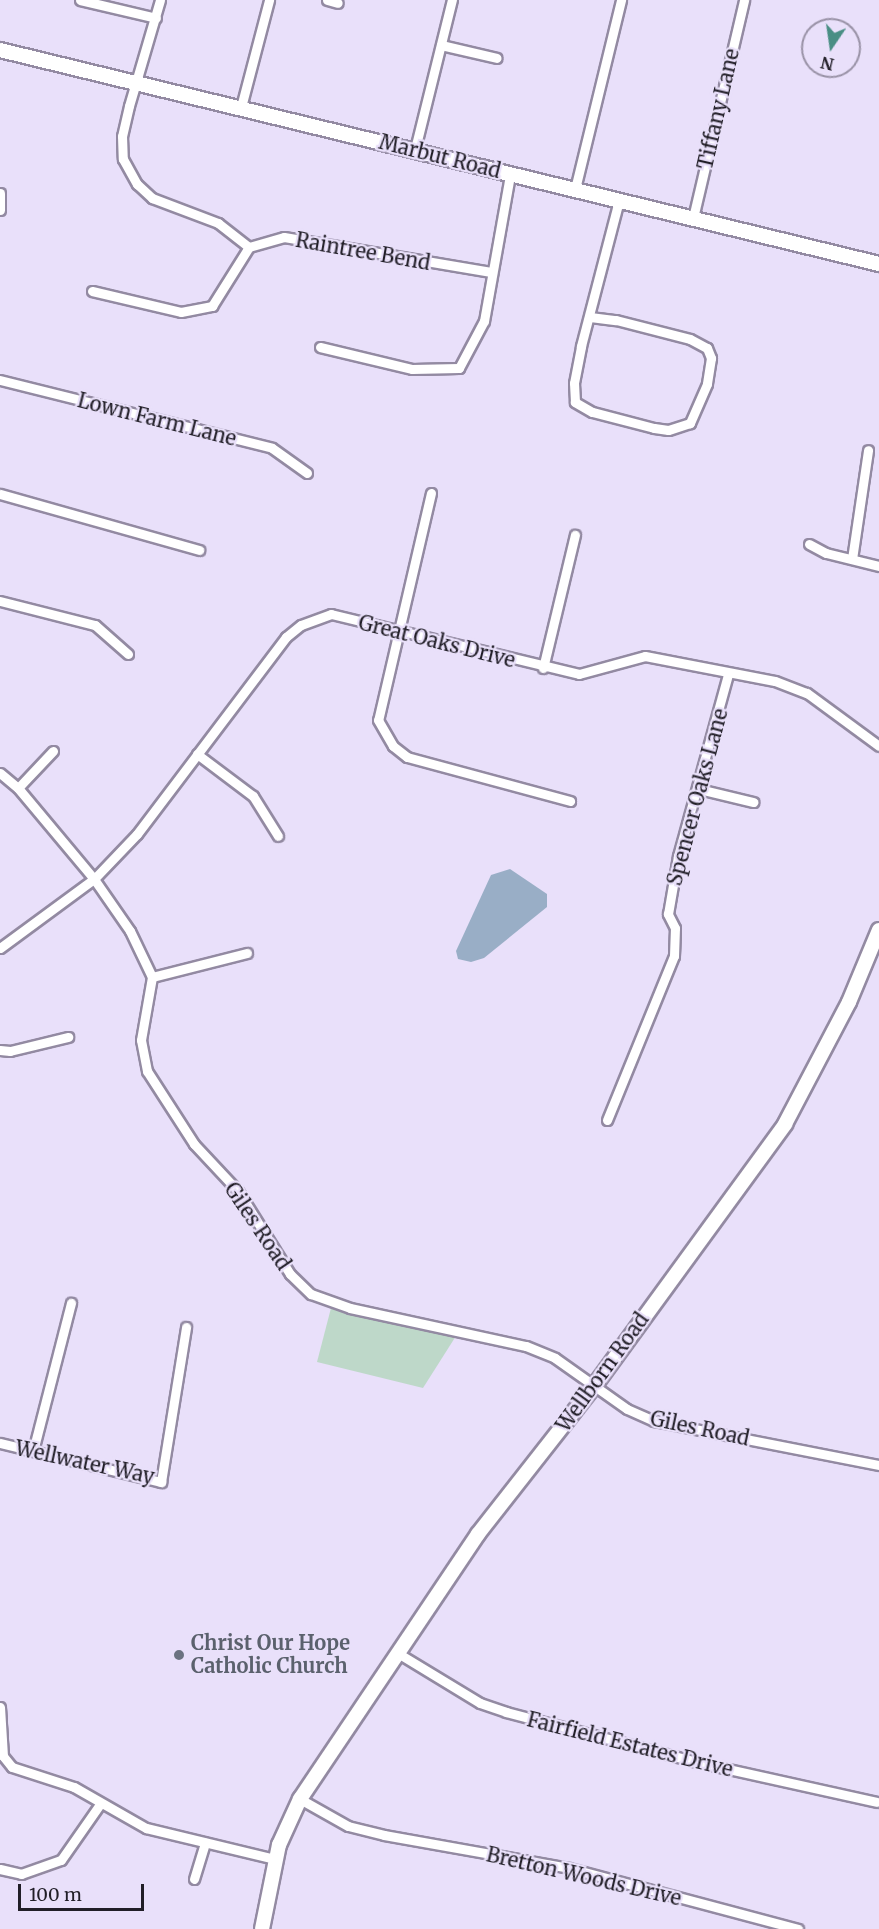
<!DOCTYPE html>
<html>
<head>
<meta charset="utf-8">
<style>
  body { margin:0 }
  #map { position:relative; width:879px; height:1929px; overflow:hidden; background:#e9e0fa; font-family:Merriweather,serif }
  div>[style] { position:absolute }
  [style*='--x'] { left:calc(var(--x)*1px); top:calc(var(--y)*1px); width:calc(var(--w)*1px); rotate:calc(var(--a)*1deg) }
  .green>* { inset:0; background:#bed8c9 }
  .water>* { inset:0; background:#99aec6 }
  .roads { filter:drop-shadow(2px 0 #938aa2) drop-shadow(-2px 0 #938aa2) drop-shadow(0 2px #938aa2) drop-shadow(0 -2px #938aa2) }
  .street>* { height:9px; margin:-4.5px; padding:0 4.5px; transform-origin:4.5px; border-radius:4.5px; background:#fff }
  .secondary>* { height:14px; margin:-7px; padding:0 7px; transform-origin:7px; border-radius:7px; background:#fff }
  .dots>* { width:16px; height:16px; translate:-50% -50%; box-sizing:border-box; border:3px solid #e9e0fa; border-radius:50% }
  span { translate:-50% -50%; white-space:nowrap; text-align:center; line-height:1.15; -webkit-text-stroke:4.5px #e9e0fa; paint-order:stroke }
  .street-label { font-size:20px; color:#211e27 }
  .worship-label { font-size:20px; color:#5b616d; font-weight:700 }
  .left { translate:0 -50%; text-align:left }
  .north { position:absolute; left:801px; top:18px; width:60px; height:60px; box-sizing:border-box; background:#e9e0fa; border:2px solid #9992a6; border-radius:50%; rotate:193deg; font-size:16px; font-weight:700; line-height:24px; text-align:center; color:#211e27 }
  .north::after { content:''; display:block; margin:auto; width:21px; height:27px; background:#498e84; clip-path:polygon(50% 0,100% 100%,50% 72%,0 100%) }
  .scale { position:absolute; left:18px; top:1884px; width:126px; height:27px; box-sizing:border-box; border:3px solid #211e27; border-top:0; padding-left:8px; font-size:18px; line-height:21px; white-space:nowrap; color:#211e27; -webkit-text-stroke:4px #e9e0fa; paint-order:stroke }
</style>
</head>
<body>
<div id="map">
  <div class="green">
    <div style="clip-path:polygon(331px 1308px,456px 1336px,423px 1388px,317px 1362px)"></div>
  </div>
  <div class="water">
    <div style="clip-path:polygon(510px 869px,547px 894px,547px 907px,484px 958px,471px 962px,458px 959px,456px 951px,491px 875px)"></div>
  </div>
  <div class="roads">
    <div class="street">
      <div style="--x:80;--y:0;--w:78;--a:13.3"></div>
      <div style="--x:160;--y:0;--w:110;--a:106.3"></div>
      <div style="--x:129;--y:106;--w:31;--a:103"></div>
      <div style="--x:122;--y:136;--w:23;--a:88"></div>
      <div style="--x:123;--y:159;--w:29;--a:61"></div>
      <div style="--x:137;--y:184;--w:21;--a:43"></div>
      <div style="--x:152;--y:198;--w:71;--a:20.7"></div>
      <div style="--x:218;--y:223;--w:39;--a:38"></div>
      <div style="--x:327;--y:0;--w:11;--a:15"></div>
      <div style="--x:441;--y:45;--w:57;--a:13.1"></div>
      <div style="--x:241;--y:107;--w:111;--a:-75.3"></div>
      <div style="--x:415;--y:149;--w:154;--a:-76.1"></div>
      <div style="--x:575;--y:189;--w:195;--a:-76.3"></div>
      <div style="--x:0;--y:193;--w:17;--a:90"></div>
      <div style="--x:693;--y:218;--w:224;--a:-76.8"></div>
      <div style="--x:92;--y:291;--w:91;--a:13.3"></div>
      <div style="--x:181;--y:312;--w:32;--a:-11"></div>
      <div style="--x:212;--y:306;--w:70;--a:-57.9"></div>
      <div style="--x:249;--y:247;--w:36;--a:-16"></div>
      <div style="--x:284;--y:237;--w:210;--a:9.6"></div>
      <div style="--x:590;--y:317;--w:26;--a:7"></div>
      <div style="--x:616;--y:320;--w:76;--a:14.4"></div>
      <div style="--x:690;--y:339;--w:19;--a:28"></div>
      <div style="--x:707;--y:348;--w:11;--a:68"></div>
      <div style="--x:711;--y:358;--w:26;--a:99"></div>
      <div style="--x:707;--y:384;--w:43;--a:113.6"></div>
      <div style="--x:690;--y:423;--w:23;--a:162"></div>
      <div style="--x:668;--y:430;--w:14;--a:-172"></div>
      <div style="--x:654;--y:428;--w:64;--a:-165.5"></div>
      <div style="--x:592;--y:412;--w:20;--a:-150"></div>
      <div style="--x:575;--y:402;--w:19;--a:-93"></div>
      <div style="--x:574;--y:383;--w:38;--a:-79"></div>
      <div style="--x:581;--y:346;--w:151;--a:-75.4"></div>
      <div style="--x:320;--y:347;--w:95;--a:13.4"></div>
      <div style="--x:412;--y:369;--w:47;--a:-1.2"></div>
      <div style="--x:459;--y:368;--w:53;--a:-62"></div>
      <div style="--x:484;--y:321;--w:148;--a:-79.9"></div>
      <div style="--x:0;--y:380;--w:280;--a:14"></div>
      <div style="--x:272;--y:448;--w:43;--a:35.5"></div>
      <div style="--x:431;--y:493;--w:233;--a:103.1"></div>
      <div style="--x:378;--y:720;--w:30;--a:60"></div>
      <div style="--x:393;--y:746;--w:18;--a:38"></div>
      <div style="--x:407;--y:757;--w:169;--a:15.1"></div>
      <div style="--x:0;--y:494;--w:207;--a:15.7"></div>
      <div style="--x:809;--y:544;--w:19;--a:28"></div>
      <div style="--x:826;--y:553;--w:55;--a:13.8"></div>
      <div style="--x:852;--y:559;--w:110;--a:-81.6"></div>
      <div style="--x:0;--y:601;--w:98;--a:14.2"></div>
      <div style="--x:95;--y:625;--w:44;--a:41.3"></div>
      <div style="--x:543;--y:668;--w:137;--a:-76.5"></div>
      <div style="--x:197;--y:754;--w:70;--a:36.9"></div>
      <div style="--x:253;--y:796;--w:47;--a:58"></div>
      <div style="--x:0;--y:773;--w:23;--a:40"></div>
      <div style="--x:18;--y:788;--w:119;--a:50.1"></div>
      <div style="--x:94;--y:879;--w:63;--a:55.3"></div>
      <div style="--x:130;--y:931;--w:51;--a:64.4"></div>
      <div style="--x:152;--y:977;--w:64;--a:99.9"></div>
      <div style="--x:141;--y:1040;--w:32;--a:79"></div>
      <div style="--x:147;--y:1071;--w:87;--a:57.2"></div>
      <div style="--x:194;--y:1144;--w:64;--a:46.9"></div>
      <div style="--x:238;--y:1191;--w:98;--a:57.9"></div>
      <div style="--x:290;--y:1274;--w:29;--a:44"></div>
      <div style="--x:311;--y:1294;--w:41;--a:19.7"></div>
      <div style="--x:350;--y:1308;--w:180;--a:12.2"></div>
      <div style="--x:526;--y:1346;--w:31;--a:22"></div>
      <div style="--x:555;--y:1358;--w:88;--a:35.3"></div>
      <div style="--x:627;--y:1409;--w:30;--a:24"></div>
      <div style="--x:654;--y:1421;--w:229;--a:11.1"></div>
      <div style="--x:18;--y:788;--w:51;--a:-46.6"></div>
      <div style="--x:699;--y:789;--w:56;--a:13.5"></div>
      <div style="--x:0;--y:948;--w:117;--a:-36.3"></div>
      <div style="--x:94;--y:879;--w:62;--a:-46.3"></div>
      <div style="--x:137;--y:834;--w:247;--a:-52.9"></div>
      <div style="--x:286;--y:637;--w:19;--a:-39"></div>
      <div style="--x:301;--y:625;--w:32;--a:-20"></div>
      <div style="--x:331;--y:614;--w:255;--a:13.6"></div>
      <div style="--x:579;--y:674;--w:68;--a:-15.3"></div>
      <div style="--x:645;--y:656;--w:132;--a:10.9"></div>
      <div style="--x:775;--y:681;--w:34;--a:21"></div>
      <div style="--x:807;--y:693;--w:89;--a:36.4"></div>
      <div style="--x:152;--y:977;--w:98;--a:-14.2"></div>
      <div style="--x:0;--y:1050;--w:10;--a:6"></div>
      <div style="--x:10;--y:1051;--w:60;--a:-13.6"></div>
      <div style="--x:607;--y:1120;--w:177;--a:-67.8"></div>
      <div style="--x:674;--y:956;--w:28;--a:-88"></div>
      <div style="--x:675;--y:928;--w:16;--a:-117"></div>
      <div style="--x:668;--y:914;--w:59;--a:-80.2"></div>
      <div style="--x:678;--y:856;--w:188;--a:-74.6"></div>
      <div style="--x:0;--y:1443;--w:166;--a:13.6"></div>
      <div style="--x:161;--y:1482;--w:157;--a:-80.8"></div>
      <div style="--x:33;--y:1451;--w:153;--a:-75.6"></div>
      <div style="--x:396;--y:1652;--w:98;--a:31.3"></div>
      <div style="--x:480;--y:1703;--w:28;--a:19"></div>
      <div style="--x:506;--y:1712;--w:197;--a:14.7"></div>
      <div style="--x:697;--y:1762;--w:184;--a:12.5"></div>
      <div style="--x:0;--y:1707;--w:49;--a:86.5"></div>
      <div style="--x:3;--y:1756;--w:14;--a:51"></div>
      <div style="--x:12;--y:1767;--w:65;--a:17.9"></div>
      <div style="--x:74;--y:1787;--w:83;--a:29.7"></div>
      <div style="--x:146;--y:1828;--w:133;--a:13.5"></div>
      <div style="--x:300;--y:1799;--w:55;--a:29.4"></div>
      <div style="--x:348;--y:1826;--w:37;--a:14"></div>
      <div style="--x:384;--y:1835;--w:188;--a:10.1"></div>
      <div style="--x:569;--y:1868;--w:237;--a:14.9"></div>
      <div style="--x:0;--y:1869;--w:22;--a:13"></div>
      <div style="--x:21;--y:1874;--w:42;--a:-19.3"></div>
      <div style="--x:61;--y:1860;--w:68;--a:-55.1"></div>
      <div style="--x:194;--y:1879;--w:38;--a:-73"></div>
    </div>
    <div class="secondary">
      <div style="--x:0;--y:50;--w:905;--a:13.68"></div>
      <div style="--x:262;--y:1929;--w:86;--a:-78.6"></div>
      <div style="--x:279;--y:1845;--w:51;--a:-65.5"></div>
      <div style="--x:300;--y:1799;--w:319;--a:-56.1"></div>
      <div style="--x:478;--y:1534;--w:189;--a:-51.9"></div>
      <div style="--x:595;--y:1385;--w:323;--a:-53.9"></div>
      <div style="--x:785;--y:1124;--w:138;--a:-62.3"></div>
      <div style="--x:849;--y:1002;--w:78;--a:-67.4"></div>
    </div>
  </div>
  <div class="dots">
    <div style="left:179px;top:1655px;background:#6b7280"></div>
  </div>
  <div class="street-label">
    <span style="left:718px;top:109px;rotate:-77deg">Tiffany Lane</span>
    <span style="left:440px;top:156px;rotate:14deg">Marbut Road</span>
    <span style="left:363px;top:251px;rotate:10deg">Raintree Bend</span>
    <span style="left:157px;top:419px;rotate:14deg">Lown Farm Lane</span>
    <span style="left:437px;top:641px;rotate:14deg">Great Oaks Drive</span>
    <span style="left:697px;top:797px;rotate:-75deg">Spencer Oaks Lane</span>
    <span style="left:258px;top:1226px;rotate:56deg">Giles Road</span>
    <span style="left:602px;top:1372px;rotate:-54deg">Wellborn Road</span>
    <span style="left:700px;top:1428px;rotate:12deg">Giles Road</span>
    <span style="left:85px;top:1462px;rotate:12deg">Wellwater Way</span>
    <span style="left:630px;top:1744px;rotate:14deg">Fairfield Estates Drive</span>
    <span style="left:584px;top:1876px;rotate:13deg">Bretton Woods Drive</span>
  </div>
  <div class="worship-label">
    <span class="left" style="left:191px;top:1654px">Christ Our Hope<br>Catholic Church</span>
  </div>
  <div class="north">N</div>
  <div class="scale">100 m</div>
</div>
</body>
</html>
